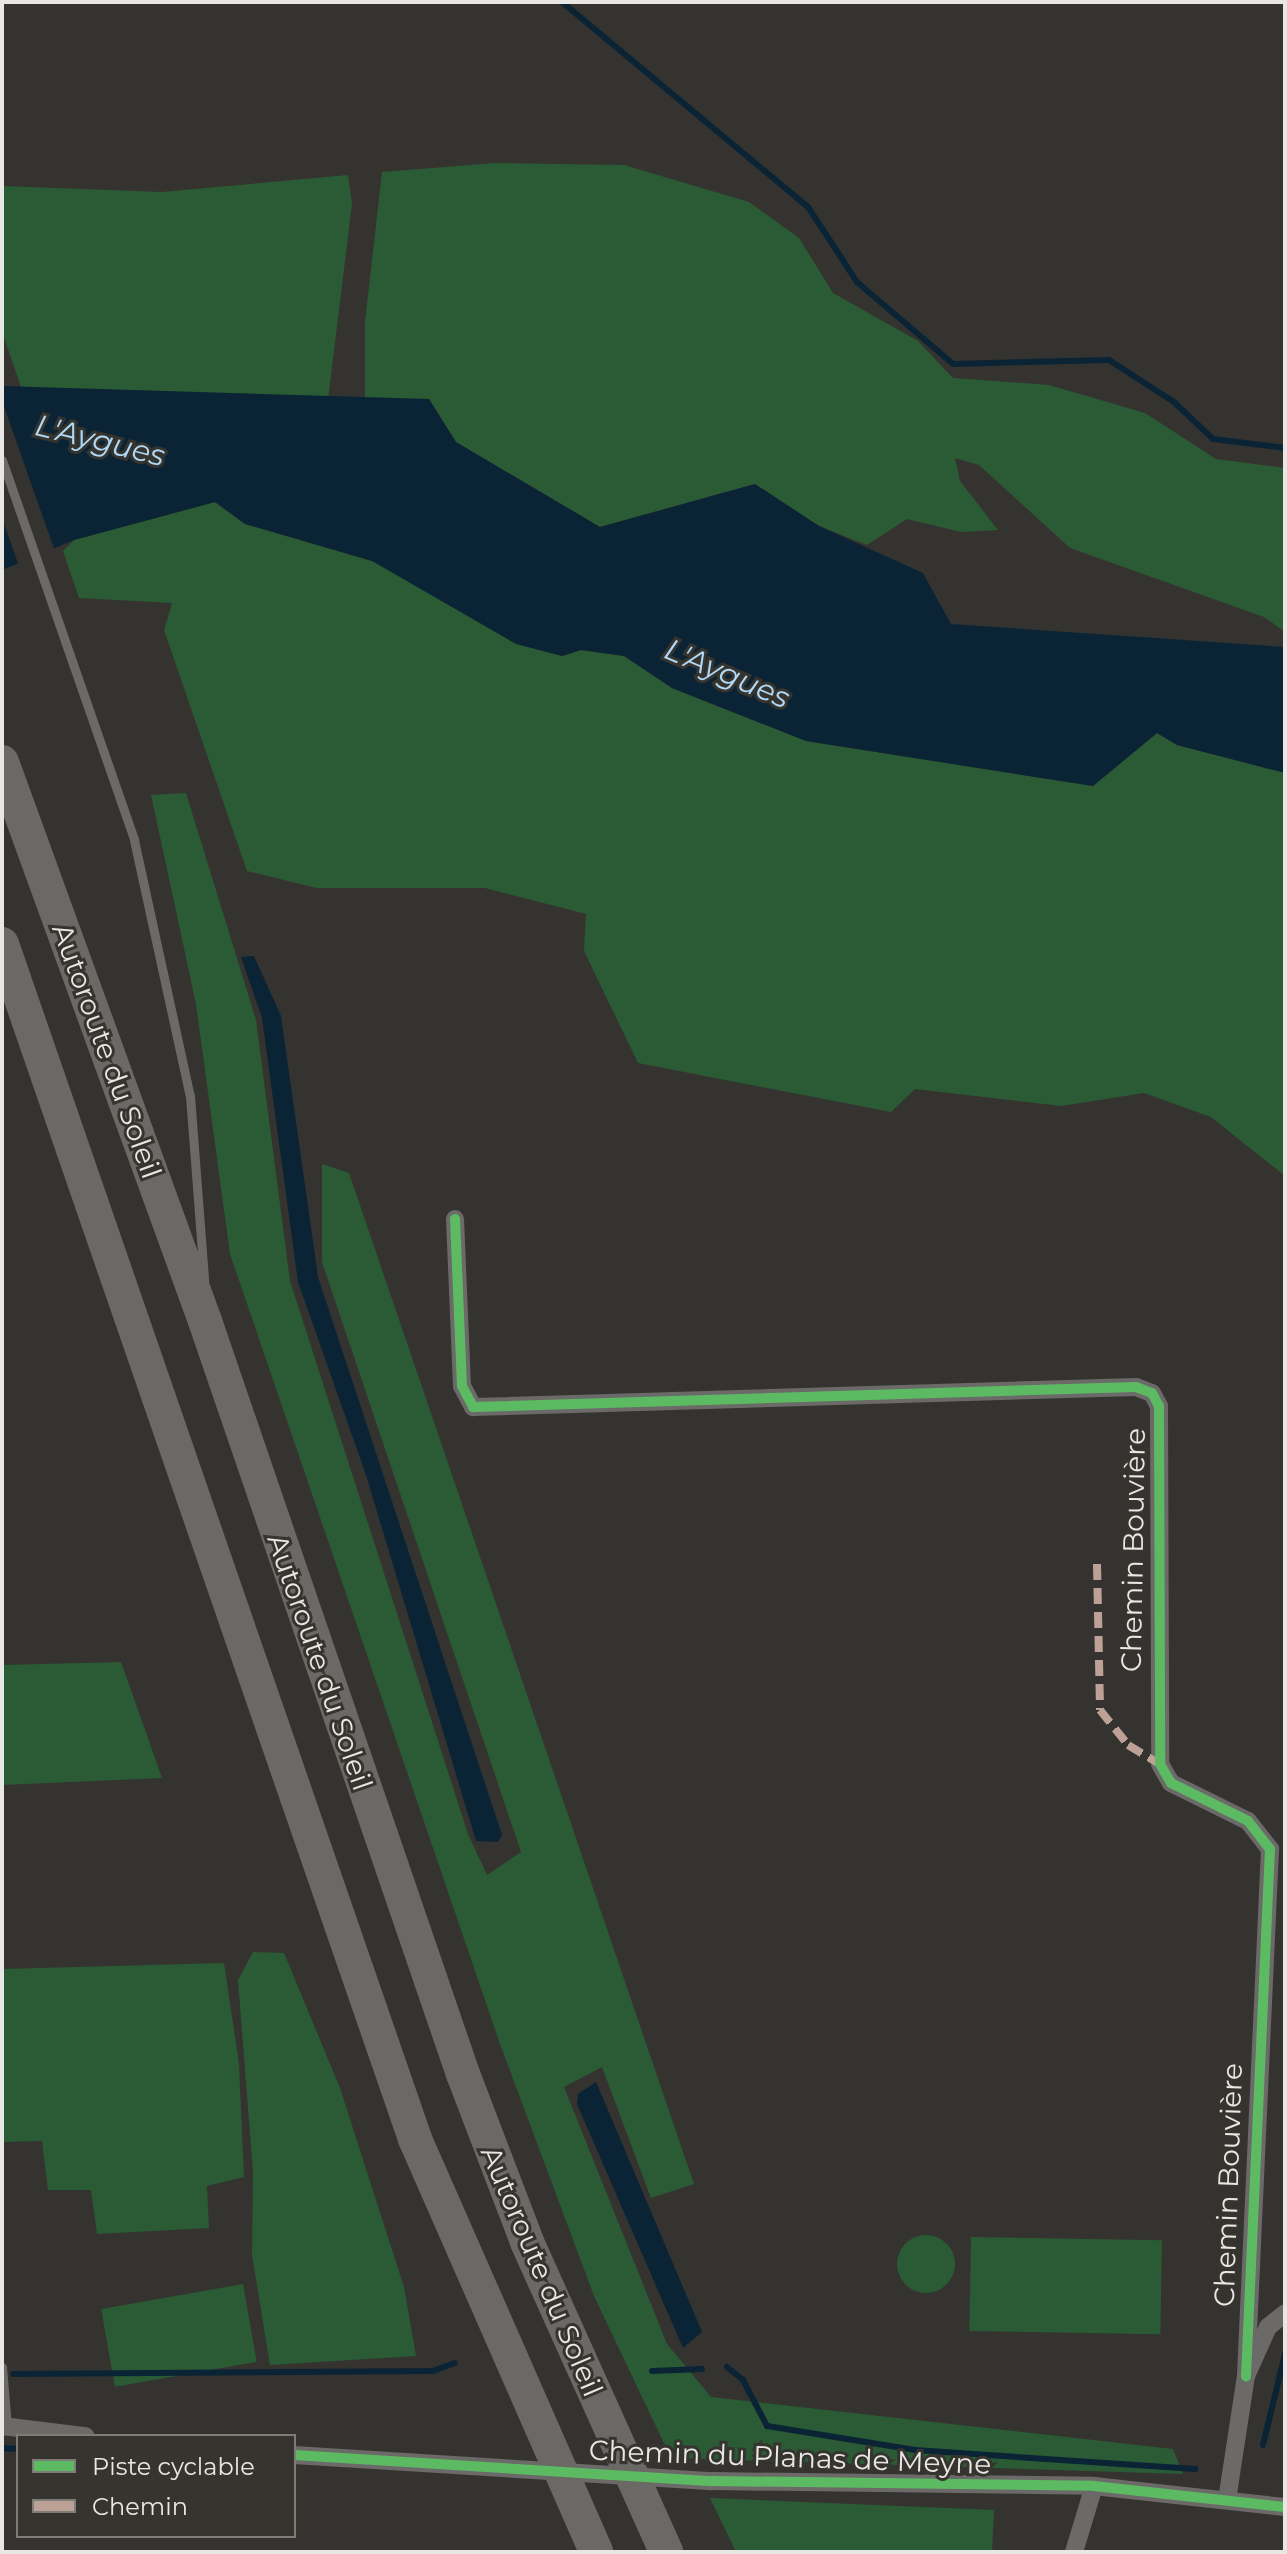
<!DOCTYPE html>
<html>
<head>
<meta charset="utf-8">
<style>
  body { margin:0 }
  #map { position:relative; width:1287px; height:2554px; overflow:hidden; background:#343330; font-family:Montserrat,sans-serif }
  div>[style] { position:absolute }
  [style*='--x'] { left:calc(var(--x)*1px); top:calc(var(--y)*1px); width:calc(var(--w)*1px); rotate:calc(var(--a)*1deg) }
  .green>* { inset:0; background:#2b5b34; transform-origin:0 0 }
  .round { border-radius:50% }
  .water>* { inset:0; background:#0a2435 }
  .pier>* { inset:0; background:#343330 }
  .stream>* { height:6px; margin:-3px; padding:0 3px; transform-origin:3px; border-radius:3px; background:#0a2435 }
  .lane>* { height:9px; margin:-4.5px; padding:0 4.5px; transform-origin:4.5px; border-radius:4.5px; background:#6b6a69 }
  .street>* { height:18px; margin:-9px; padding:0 9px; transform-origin:9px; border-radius:9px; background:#6b6a69 }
  .highway>* { height:34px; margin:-17px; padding:0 17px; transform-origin:17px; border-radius:17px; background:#6a6966 }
  .quiet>* { height:8px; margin-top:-4px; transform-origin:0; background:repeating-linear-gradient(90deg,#bda197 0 16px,transparent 0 24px) }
  .cycleway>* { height:10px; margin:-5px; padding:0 5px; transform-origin:5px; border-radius:5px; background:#5cba63 }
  span { translate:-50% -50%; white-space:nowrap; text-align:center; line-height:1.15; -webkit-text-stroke:6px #36342e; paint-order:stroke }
  .street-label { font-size:28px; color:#e9e7e4 }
  .water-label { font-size:30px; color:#afd9f7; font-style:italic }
  .frame { position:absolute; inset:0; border:4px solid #e9e7e4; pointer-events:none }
  .legend { position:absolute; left:16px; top:2434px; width:280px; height:104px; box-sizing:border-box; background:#36342e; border:2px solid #7e7c77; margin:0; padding:10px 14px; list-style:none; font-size:24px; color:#e9e7e4 }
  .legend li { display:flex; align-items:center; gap:16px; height:40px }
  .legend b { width:40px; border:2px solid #7e7c77 }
</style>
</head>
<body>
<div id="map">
  <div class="green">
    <div style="clip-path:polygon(495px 163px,624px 165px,749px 202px,799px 238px,833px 293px,918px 341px,953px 378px,1049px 385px,1145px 413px,1216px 459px,1285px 468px,1285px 632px,1264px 617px,1070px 548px,979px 465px,955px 458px,960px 481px,998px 530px,961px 532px,907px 519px,867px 545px,819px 526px,755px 484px,600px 527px,456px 442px,429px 399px,365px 402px,365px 322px,382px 172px)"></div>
    <div style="clip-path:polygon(348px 175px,352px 204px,328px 400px,21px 387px,2px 332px,2px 186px,162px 192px)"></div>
    <div style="clip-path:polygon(215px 502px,245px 524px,372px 561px,562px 656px,581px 650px,624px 656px,672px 688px,806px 741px,1093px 786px,1157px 733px,1177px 745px,1285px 773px,1285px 1176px,1211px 1117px,1144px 1093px,1061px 1106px,915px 1089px,891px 1112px,638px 1063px,584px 951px,586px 914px,485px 888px,317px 888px,247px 871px,164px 630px,172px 603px,79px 598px,63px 551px,74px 540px)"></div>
    <div style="clip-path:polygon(186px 793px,256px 1020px,290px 1281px,468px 1834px,487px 1875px,521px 1852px,322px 1262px,322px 1164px,349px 1173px,694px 2184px,651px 2198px,602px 2067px,564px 2087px,667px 2344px,711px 2397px,1173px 2449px,1183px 2474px,671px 2458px,594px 2296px,500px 2044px,230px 1254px,196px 1004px,151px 795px)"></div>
    <div style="clip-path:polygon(121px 1662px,162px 1778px,2px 1785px,2px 1665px)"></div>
    <div style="clip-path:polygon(253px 1952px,284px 1953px,340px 2088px,404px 2287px,416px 2356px,270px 2365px,252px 2255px,253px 2172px,238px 1980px)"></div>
    <div style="clip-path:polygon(224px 1963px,239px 2064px,244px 2177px,207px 2186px,209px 2228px,97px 2234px,91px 2190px,48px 2190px,42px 2141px,2px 2142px,2px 1969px)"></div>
    <div class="round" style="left:897px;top:2235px;width:58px;height:58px"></div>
    <div style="left:971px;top:2237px;width:191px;height:94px;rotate:1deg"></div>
    <div style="left:243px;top:2284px;width:79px;height:144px;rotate:80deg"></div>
    <div style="clip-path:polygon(710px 2498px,994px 2510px,992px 2552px,736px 2552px)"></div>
  </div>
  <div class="water">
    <div style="clip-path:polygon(2px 386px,429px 399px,456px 442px,600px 527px,755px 484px,819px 526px,923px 573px,951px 624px,1285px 647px,1285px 773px,1177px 745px,1157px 733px,1093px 786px,806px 741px,672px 688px,624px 656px,581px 650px,562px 656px,516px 644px,372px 561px,245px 524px,215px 502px,74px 540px,2px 570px)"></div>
    <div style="clip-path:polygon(254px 956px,281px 1016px,318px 1277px,502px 1835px,498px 1842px,476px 1841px,366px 1475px,298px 1282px,262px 1018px,241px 957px)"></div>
    <div style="clip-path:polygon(596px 2082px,702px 2332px,683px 2348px,577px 2104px,578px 2094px)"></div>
  </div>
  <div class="pier">
    <div style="clip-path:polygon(2px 401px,56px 554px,20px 569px,2px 518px)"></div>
  </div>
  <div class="stream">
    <div style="--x:562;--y:2;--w:320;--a:39.8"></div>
    <div style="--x:808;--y:207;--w:90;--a:56.8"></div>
    <div style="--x:857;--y:282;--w:126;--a:40.5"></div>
    <div style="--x:953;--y:364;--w:156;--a:-1.5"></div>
    <div style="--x:1109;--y:360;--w:77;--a:32.9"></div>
    <div style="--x:1174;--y:402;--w:54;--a:43.5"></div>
    <div style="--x:1213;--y:439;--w:73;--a:7.1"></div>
    <div style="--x:727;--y:2367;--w:21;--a:39"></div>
    <div style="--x:743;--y:2380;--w:52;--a:62.4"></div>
    <div style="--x:767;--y:2426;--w:150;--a:9.2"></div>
    <div style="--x:915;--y:2450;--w:281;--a:3.9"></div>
    <div style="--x:652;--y:2371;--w:50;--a:-2.3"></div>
    <div style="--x:13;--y:2374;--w:420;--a:-0.4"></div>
    <div style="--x:433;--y:2371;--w:23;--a:-20"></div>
    <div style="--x:1263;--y:2445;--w:94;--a:-76.4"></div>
    <div style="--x:2;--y:2448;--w:16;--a:4"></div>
  </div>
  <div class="lane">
    <div style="--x:2;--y:460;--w:402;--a:70.8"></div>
    <div style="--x:134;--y:840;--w:262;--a:77.7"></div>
    <div style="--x:190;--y:1096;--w:185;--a:85.6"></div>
    <div style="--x:2;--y:2367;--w:59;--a:85.2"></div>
  </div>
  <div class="street">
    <div style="--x:455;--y:1219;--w:167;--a:87.6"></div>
    <div style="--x:462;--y:1386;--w:24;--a:62"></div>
    <div style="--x:473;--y:1407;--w:663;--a:-1.73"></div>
    <div style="--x:1136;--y:1387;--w:17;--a:21"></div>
    <div style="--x:1152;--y:1393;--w:15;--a:62"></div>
    <div style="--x:1159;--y:1406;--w:358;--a:89.8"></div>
    <div style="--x:1160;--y:1764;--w:22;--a:60"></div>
    <div style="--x:1171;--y:1783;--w:86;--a:26.3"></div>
    <div style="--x:1248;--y:1821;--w:36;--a:52"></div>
    <div style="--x:1270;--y:1849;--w:528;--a:92.61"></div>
    <div style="--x:2;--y:2426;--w:84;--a:6.9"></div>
    <div style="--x:294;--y:2455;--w:419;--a:3.6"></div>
    <div style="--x:712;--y:2481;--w:382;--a:0.7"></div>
    <div style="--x:1094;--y:2486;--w:192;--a:6.3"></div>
    <div style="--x:1227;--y:2500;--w:125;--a:-81.3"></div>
    <div style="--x:1246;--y:2376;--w:54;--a:-65.8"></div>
    <div style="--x:1268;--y:2327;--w:22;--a:-39"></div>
    <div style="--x:1074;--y:2552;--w:69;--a:-73.1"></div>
  </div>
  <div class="highway">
    <div style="--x:2;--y:762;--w:595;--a:70.04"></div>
    <div style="--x:205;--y:1321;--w:796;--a:71.09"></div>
    <div style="--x:463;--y:2074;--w:180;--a:69.1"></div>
    <div style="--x:527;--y:2242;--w:340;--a:65.8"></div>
    <div style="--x:2;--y:944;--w:1264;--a:70.93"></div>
    <div style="--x:415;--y:2139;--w:451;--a:66.3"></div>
  </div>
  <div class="quiet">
    <div style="--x:1097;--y:1564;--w:146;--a:88.8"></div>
    <div style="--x:1100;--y:1710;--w:45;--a:51.3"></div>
    <div style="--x:1128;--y:1745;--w:37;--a:31"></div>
  </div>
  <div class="cycleway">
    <div style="--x:455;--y:1219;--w:167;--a:87.6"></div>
    <div style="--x:462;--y:1386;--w:24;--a:62"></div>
    <div style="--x:473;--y:1407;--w:663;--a:-1.73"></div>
    <div style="--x:1136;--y:1387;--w:17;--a:21"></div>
    <div style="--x:1152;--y:1393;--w:15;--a:62"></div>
    <div style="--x:1159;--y:1406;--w:358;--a:89.8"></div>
    <div style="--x:1160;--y:1764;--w:22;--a:60"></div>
    <div style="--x:1171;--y:1783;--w:86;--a:26.3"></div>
    <div style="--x:1248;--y:1821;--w:36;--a:52"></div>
    <div style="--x:1270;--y:1849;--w:528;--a:92.61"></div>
    <div style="--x:294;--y:2455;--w:419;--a:3.6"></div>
    <div style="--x:712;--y:2481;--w:382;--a:0.7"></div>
    <div style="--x:1094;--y:2486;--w:192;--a:6.3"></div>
  </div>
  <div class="street-label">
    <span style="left:107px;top:1051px;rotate:70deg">Autoroute du Soleil</span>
    <span style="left:1133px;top:1550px;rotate:-89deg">Chemin Bouvière</span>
    <span style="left:320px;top:1662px;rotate:71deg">Autoroute du Soleil</span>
    <span style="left:1228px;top:2185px;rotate:-88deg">Chemin Bouvière</span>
    <span style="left:542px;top:2271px;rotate:67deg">Autoroute du Soleil</span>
    <span style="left:790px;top:2457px;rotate:2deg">Chemin du Planas de Meyne</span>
  </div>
  <div class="water-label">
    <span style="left:100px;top:441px;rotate:14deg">L'Aygues</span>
    <span style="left:727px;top:674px;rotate:23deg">L'Aygues</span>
  </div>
  <div class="frame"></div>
  <ul class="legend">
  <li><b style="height:10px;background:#5cba63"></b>Piste cyclable</li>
  <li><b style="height:10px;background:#bda197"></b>Chemin</li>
  </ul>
</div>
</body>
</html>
